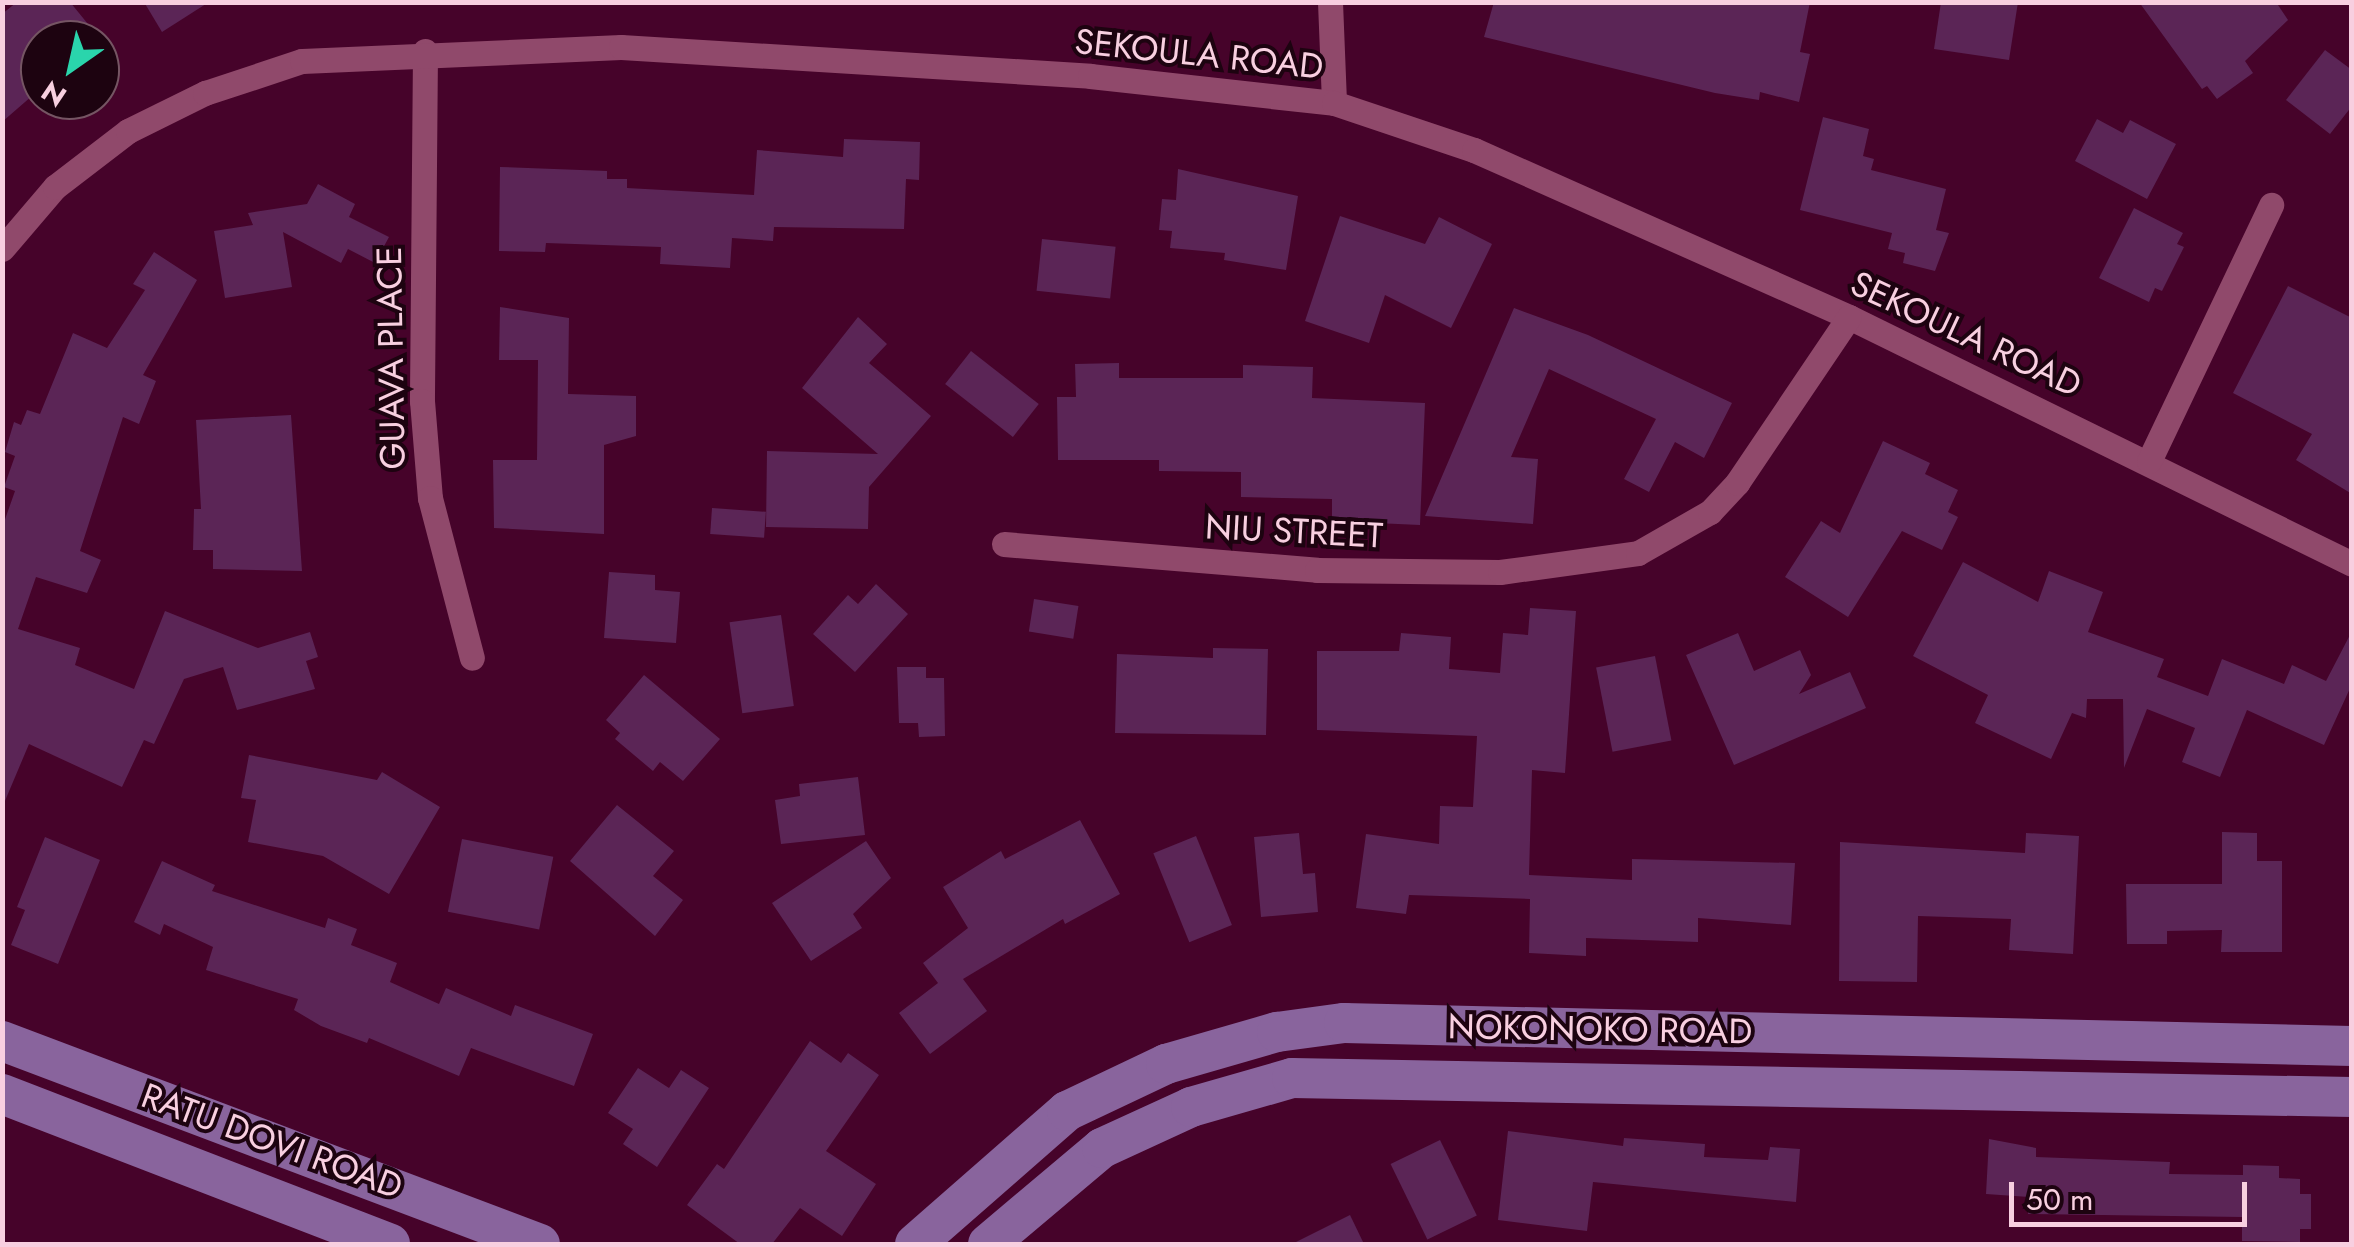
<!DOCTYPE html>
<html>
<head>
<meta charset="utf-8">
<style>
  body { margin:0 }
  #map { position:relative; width:2354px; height:1247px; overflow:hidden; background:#46032a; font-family:Jost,sans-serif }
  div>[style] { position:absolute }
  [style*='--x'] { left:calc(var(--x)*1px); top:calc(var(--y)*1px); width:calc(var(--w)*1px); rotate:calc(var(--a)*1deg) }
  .building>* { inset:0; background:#5b2556; transform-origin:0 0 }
  .street>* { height:25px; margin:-12.5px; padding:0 12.5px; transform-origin:12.5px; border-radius:12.5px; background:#90496b }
  .primary>* { height:40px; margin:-20px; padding:0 20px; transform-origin:20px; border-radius:20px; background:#89649d }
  span { translate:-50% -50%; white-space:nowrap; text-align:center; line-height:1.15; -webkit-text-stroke:8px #1d0310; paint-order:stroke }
  .street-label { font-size:35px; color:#f8cfe0 }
  .frame { position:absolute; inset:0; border:5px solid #f8cfe0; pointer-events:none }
  .north { position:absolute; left:20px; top:20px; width:100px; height:100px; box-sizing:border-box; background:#1d0310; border:2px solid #755563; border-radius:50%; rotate:214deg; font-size:28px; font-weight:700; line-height:40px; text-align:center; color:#f8cfe0 }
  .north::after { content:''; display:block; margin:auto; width:35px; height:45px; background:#2ad5ac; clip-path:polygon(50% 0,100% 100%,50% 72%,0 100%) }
  .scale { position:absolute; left:2009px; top:1182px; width:238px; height:45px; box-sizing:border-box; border:5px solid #f8cfe0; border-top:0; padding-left:12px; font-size:30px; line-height:35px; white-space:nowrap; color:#f8cfe0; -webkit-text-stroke:8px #1d0310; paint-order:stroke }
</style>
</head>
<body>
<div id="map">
  <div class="building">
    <div style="clip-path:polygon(17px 2px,70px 2px,101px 40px,40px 40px,40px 89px,2px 122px,2px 14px)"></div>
    <div style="clip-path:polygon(144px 2px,209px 2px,162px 32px)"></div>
    <div style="clip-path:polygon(1494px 2px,1810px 2px,1800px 52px,1810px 54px,1799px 102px,1760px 92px,1759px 100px,1715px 93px,1484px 37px)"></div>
    <div style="clip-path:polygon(1941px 2px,2018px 2px,2009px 60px,1934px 49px)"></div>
    <div style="clip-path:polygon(2139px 2px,2276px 2px,2288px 20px,2245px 61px,2253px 73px,2217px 99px,2207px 86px,2202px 89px)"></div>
    <div style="clip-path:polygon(2325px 50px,2352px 70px,2352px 106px,2330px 134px,2286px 100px)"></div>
    <div style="clip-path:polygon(1823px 117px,1869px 129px,1863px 156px,1874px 159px,1871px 170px,1946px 189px,1936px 230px,1949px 233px,1935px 271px,1903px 263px,1905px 253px,1888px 249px,1892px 233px,1800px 210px)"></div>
    <div style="clip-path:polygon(2097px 119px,2123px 133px,2130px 120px,2176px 144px,2147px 199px,2075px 161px)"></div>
    <div style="clip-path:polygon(844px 139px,920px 142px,919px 180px,906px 179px,904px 229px,774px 227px,773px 241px,732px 238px,730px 268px,660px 264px,661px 247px,546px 243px,545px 252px,499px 251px,500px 167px,607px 171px,607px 179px,627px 179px,627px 188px,754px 195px,757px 150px,843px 157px)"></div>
    <div style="clip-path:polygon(1178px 169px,1298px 196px,1286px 270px,1224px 260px,1225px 253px,1170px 248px,1172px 231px,1159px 230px,1162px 199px,1176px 200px)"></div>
    <div style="clip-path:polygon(318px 184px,355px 204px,349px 217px,389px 237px,375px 263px,348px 249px,341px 263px,283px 232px,292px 287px,225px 298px,214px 231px,253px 225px,248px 213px,307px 204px)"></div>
    <div style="clip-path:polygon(2134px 208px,2183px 233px,2177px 244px,2184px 247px,2162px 291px,2155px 288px,2149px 302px,2099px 278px)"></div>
    <div style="clip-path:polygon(1340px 216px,1425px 244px,1439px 217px,1492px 244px,1451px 328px,1385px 295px,1369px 343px,1305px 321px)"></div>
    <div style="left:1042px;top:239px;width:74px;height:52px;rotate:6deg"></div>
    <div style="clip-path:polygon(154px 252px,197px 280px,143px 375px,156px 381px,139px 424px,123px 417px,80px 551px,101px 560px,87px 593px,36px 577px,18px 629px,80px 648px,75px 665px,134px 689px,165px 611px,258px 648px,310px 632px,318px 657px,306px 661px,315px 689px,237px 710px,223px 667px,184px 679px,154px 744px,144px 740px,122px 787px,29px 744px,2px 808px,2px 528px,15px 491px,4px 487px,15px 456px,5px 452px,14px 422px,21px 425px,27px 410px,40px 414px,73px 333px,107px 348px,145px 290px,133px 284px)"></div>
    <div style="clip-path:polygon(2288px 286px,2352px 318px,2352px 494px,2296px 460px,2312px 434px,2233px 393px)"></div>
    <div style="clip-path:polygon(500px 307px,569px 318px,568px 394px,636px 396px,636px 436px,604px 445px,604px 534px,494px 528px,493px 460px,537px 460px,538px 360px,499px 360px)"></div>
    <div style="clip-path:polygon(1514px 308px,1588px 335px,1732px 403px,1704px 458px,1675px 442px,1649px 492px,1624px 479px,1656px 419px,1549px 369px,1511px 457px,1538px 459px,1533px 524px,1425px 516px)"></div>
    <div style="clip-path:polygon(858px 317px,887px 344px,869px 363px,931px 416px,869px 487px,868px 529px,766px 527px,767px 451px,878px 454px,802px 388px)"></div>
    <div style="left:971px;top:351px;width:86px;height:42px;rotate:38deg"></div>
    <div style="clip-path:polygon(1119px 363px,1119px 378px,1243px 378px,1243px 365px,1313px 367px,1312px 398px,1425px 403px,1420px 525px,1332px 521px,1332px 499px,1241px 497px,1241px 472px,1159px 471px,1159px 460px,1058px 460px,1057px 397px,1076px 397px,1075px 364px)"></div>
    <div style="clip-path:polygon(291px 415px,302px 571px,213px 569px,213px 550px,193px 550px,194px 509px,201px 509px,196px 420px)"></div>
    <div style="clip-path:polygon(1883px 441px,1930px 463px,1925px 474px,1958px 490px,1948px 512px,1958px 517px,1942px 550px,1902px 531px,1848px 617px,1785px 577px,1821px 521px,1840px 533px)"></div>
    <div style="left:712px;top:508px;width:54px;height:26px;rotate:4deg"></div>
    <div style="clip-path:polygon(1963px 562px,2038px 602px,2049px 571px,2103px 592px,2088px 632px,2164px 659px,2157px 677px,2208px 696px,2222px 659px,2284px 684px,2292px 665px,2326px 681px,2352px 631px,2352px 684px,2324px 745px,2247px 710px,2220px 777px,2182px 762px,2195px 728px,2147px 709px,2124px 768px,2123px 699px,2087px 699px,2086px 718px,2072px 713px,2051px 759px,1975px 723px,1988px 695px,1913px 656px)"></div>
    <div style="clip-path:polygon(609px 572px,655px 575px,655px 590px,680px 592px,676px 643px,604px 638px)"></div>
    <div style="clip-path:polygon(876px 584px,908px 614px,855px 672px,813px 634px,848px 595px,858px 604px)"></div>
    <div style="left:1034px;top:599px;width:45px;height:33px;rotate:9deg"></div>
    <div style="clip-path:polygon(1530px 608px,1576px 611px,1565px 773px,1532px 770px,1529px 875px,1632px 880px,1632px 859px,1795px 863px,1791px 925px,1698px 918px,1698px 942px,1586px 938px,1586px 956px,1529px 953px,1530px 899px,1409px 895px,1406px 914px,1356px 908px,1366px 834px,1439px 844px,1440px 806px,1473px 807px,1477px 736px,1317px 730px,1317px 651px,1399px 651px,1401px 633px,1451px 637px,1449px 669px,1500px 673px,1503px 633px,1528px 635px)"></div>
    <div style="left:781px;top:615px;width:92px;height:52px;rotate:82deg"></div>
    <div style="clip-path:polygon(1738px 633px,1754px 671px,1800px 650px,1811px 675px,1799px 694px,1850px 672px,1866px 708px,1734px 765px,1686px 655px)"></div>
    <div style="clip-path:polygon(1213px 648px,1268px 649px,1266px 735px,1115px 733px,1117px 654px,1213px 658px)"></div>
    <div style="left:1655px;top:656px;width:86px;height:60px;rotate:79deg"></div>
    <div style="clip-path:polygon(897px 667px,926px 667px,926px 678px,944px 678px,945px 736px,919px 737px,918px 723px,899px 723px)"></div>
    <div style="clip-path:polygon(644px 675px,720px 739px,683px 781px,660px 762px,653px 771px,615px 739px,620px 733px,606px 720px)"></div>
    <div style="clip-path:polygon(249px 755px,377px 780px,382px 772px,440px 807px,389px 894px,323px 856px,248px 842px,256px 800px,241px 798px)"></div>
    <div style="clip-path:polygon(858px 777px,865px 835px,781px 844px,775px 800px,800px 796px,799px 784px)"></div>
    <div style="clip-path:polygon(617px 805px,674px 851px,653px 876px,683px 900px,655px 936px,570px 861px)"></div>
    <div style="clip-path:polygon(1080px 820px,1120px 894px,1065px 924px,1063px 919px,963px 979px,987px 1011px,930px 1054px,899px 1013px,938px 983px,923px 963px,968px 928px,943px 887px,1001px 851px,1005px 859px)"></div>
    <div style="clip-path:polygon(2222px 832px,2257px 833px,2257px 861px,2282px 861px,2282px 952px,2221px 952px,2222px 930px,2167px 931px,2167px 944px,2127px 944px,2126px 884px,2222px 884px)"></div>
    <div style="clip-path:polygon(1299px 833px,1303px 874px,1315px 873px,1318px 912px,1261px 917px,1254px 837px)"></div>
    <div style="clip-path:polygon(2026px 833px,2079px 836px,2073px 954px,2009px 950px,2011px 919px,1918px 916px,1917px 982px,1839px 981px,1840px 842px,2025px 853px)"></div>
    <div style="left:1196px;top:836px;width:96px;height:46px;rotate:68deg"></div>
    <div style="clip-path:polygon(45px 837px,100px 860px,58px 964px,11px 945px,25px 910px,17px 907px)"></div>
    <div style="left:462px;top:839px;width:93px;height:74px;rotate:11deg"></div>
    <div style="clip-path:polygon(866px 841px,891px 878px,853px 914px,862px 928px,811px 961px,772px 903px)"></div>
    <div style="clip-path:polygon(162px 861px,215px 885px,212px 891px,325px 928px,328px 918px,357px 929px,351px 945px,397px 963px,390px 982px,439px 1004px,446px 988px,511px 1016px,515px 1005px,593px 1034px,574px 1086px,471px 1048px,459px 1076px,369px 1038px,367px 1043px,321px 1026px,294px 1010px,298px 999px,206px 970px,213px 947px,164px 924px,160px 935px,134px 922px)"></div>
    <div style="clip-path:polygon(810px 1041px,841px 1063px,848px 1053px,879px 1075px,826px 1151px,876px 1184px,842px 1236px,800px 1208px,772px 1244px,740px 1244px,687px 1205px,717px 1164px,724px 1169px)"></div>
    <div style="clip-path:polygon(638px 1068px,669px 1088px,681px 1070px,709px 1088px,657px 1167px,623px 1144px,633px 1129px,608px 1113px)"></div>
    <div style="clip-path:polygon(1508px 1131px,1623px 1146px,1624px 1138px,1705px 1144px,1704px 1157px,1768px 1160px,1770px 1147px,1800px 1149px,1796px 1202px,1593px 1182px,1587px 1231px,1498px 1220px)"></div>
    <div style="clip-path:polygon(1989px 1139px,2036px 1148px,2036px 1157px,2170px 1162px,2169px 1174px,2243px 1175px,2243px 1165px,2279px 1166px,2279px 1178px,2300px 1179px,2300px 1194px,2311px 1194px,2311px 1229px,2300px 1229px,2300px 1242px,2242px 1241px,2242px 1217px,2028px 1214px,2029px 1197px,1986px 1194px)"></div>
    <div style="left:1440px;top:1140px;width:84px;height:55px;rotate:64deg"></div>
    <div style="clip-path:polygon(1350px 1215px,1364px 1244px,1292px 1244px)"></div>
  </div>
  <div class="street">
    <div style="--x:1330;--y:2;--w:101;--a:87.7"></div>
    <div style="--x:425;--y:51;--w:350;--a:90.5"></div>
    <div style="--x:422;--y:401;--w:97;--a:85.3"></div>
    <div style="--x:430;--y:498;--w:165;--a:75.3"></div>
    <div style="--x:2;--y:249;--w:82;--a:-49.5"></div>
    <div style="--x:55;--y:187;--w:92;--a:-37.5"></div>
    <div style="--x:128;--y:131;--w:86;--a:-26.3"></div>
    <div style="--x:205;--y:93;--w:102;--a:-18.3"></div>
    <div style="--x:302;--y:61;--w:319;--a:-2.5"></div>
    <div style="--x:621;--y:47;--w:470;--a:3.5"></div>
    <div style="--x:1090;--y:76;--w:245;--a:6.3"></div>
    <div style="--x:1334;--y:103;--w:148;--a:18.6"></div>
    <div style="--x:1474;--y:150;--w:411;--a:24"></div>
    <div style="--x:1849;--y:317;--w:560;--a:26.15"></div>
    <div style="--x:2149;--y:461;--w:284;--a:-64.5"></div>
    <div style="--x:1004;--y:544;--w:314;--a:4.7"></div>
    <div style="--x:1317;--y:570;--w:183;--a:0.6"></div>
    <div style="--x:1500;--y:572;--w:139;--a:-7.8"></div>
    <div style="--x:1638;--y:553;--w:83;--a:-29.7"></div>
    <div style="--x:1710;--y:512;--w:40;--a:-47"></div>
    <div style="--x:1737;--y:483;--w:200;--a:-56"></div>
  </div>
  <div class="primary">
    <div style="--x:2;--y:1041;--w:575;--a:20.67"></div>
    <div style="--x:2;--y:1094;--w:416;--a:21.1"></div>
    <div style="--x:915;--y:1244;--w:202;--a:-41.2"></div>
    <div style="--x:1067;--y:1111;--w:110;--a:-25.4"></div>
    <div style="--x:1166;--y:1064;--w:116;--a:-16.1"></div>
    <div style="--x:1277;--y:1032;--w:68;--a:-7.7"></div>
    <div style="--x:1344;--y:1023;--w:1008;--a:1.31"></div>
    <div style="--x:988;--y:1244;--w:149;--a:-40.1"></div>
    <div style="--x:1102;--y:1148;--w:98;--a:-24.7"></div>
    <div style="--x:1191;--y:1107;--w:105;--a:-16"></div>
    <div style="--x:1292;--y:1078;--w:1060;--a:1.03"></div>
  </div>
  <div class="street-label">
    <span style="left:1199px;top:54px;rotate:6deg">SEKOULA ROAD</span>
    <span style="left:1966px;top:334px;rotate:25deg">SEKOULA ROAD</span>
    <span style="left:391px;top:358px;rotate:-91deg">GUAVA PLACE</span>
    <span style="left:1294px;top:531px;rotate:3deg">NIU STREET</span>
    <span style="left:1600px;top:1029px;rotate:1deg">NOKONOKO ROAD</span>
    <span style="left:272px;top:1141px;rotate:20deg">RATU DOVI ROAD</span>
  </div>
  <div class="frame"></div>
  <div class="north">N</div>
  <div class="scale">50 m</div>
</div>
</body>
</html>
